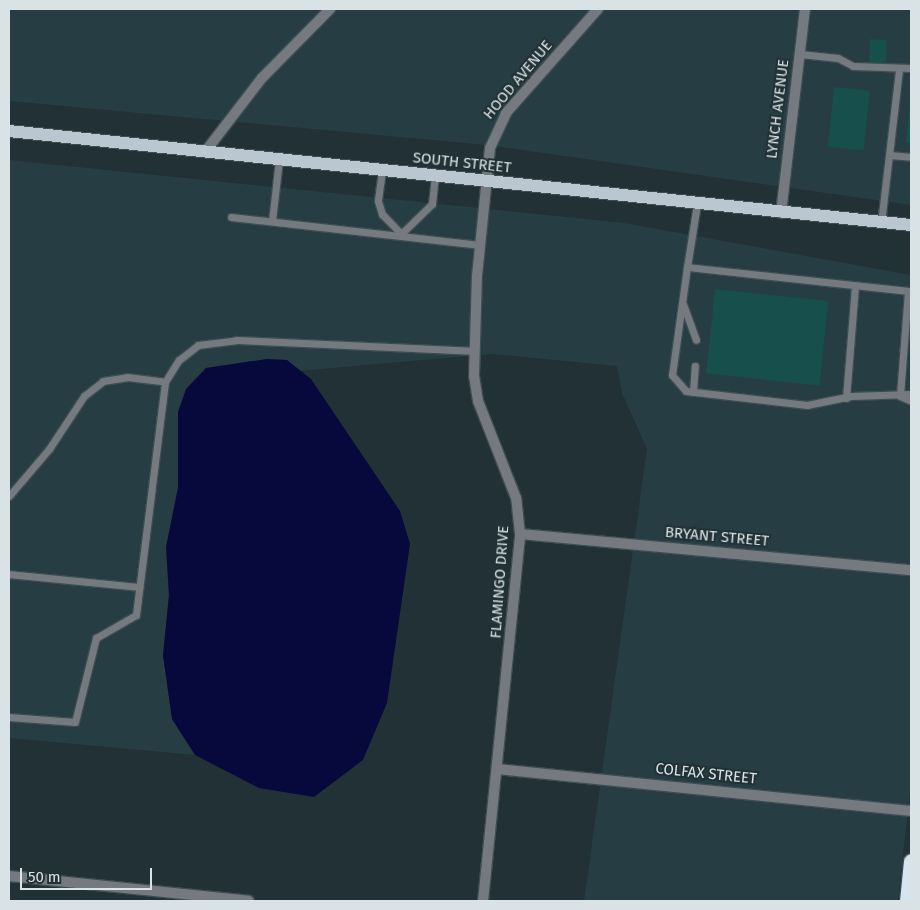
<!DOCTYPE html>
<html>
<head>
<meta charset="utf-8">
<style>
  body { margin:0 }
  #map { position:relative; width:920px; height:910px; overflow:hidden; background:#213135; font-family:"Fira Sans",sans-serif }
  div>[style] { position:absolute }
  [style*='--x'] { left:calc(var(--x)*1px); top:calc(var(--y)*1px); width:calc(var(--w)*1px); rotate:calc(var(--a)*1deg) }
  .built>* { inset:0; background:#263d44 }
  .water>* { inset:0; background:#07093d }
  .building>* { inset:0; background:#174f4c; transform-origin:0 0 }
  .roads { filter:drop-shadow(1px 0 #3e4d51) drop-shadow(-1px 0 #3e4d51) drop-shadow(0 1px #3e4d51) drop-shadow(0 -1px #3e4d51) }
  .lane>* { height:7px; margin:-3.5px; padding:0 3.5px; transform-origin:3.5px; border-radius:3.5px; background:#747a7f }
  .street>* { height:10px; margin:-5px; padding:0 5px; transform-origin:5px; border-radius:5px; background:#747a7f }
  .primary>* { height:12px; margin:-6px; padding:0 6px; transform-origin:6px; border-radius:6px; background:#bac6d0 }
  .highway>* { height:15px; margin:-7.5px; padding:0 7.5px; transform-origin:7.5px; border-radius:7.5px; background:#d6e4f0 }
  span { translate:-50% -50%; white-space:nowrap; text-align:center; line-height:1.15; -webkit-text-stroke:4px #213135; paint-order:stroke }
  .street-label { font-size:15px; color:#d9e3e6 }
  .frame { position:absolute; inset:0; border:10px solid #d9e3e6; pointer-events:none }
  .scale { position:absolute; left:20px; top:868px; width:132px; height:22px; box-sizing:border-box; border:2px solid #d9e3e6; border-top:0; padding-left:6px; font-size:15px; line-height:18px; white-space:nowrap; color:#d9e3e6; -webkit-text-stroke:4px #213135; paint-order:stroke }
</style>
</head>
<body>
<div id="map">
  <div class="built">
    <div style="clip-path:polygon(9px 9px,911px 9px,911px 205px,486px 145px,9px 101px)"></div>
    <div style="clip-path:polygon(9px 160px,624px 223px,911px 275px,911px 782px,898px 901px,584px 901px,647px 449px,622px 393px,617px 366px,491px 354px,298px 371px,287px 360px,268px 359px,206px 368px,178px 412px,178px 488px,166px 547px,169px 595px,163px 655px,172px 719px,195px 755px,9px 738px)"></div>
  </div>
  <div class="water">
    <div style="clip-path:polygon(267px 359px,287px 360px,311px 379px,400px 511px,410px 544px,387px 703px,363px 760px,314px 797px,259px 788px,195px 755px,172px 719px,163px 655px,169px 595px,166px 547px,178px 488px,178px 412px,186px 389px,206px 368px)"></div>
  </div>
  <div class="building">
    <div style="left:870px;top:39px;width:17px;height:24px;rotate:3deg"></div>
    <div style="left:834px;top:87px;width:36px;height:60px;rotate:6deg"></div>
    <div style="clip-path:polygon(910px 105px,911px 105px,911px 143px,906px 143px)"></div>
    <div style="left:715px;top:289px;width:114px;height:85px;rotate:6deg"></div>
  </div>
  <div class="roads">
    <div class="lane">
      <div style="--x:800;--y:54;--w:38;--a:6"></div>
      <div style="--x:838;--y:58;--w:17;--a:28"></div>
      <div style="--x:853;--y:66;--w:58;--a:2"></div>
      <div style="--x:890;--y:155;--w:21;--a:5"></div>
      <div style="--x:382;--y:171;--w:30;--a:98"></div>
      <div style="--x:378;--y:201;--w:14;--a:73"></div>
      <div style="--x:382;--y:214;--w:28;--a:46"></div>
      <div style="--x:401;--y:234;--w:43;--a:-44.1"></div>
      <div style="--x:432;--y:204;--w:28;--a:-84"></div>
      <div style="--x:697;--y:204;--w:64;--a:99"></div>
      <div style="--x:687;--y:267;--w:222;--a:6.2"></div>
      <div style="--x:908;--y:291;--w:105;--a:94.4"></div>
      <div style="--x:231;--y:217;--w:251;--a:6.4"></div>
      <div style="--x:272;--y:221;--w:61;--a:-83.5"></div>
      <div style="--x:881;--y:223;--w:155;--a:-83.3"></div>
      <div style="--x:687;--y:267;--w:109;--a:97.9"></div>
      <div style="--x:672;--y:375;--w:21;--a:49"></div>
      <div style="--x:686;--y:391;--w:122;--a:6.6"></div>
      <div style="--x:807;--y:405;--w:45;--a:-11.6"></div>
      <div style="--x:851;--y:396;--w:60;--a:-1.9"></div>
      <div style="--x:683;--y:304;--w:38;--a:70"></div>
      <div style="--x:693;--y:392;--w:26;--a:-86"></div>
      <div style="--x:900;--y:396;--w:12;--a:24"></div>
      <div style="--x:846;--y:398;--w:111;--a:-85.4"></div>
      <div style="--x:9;--y:496;--w:62;--a:-49.6"></div>
      <div style="--x:49;--y:449;--w:64;--a:-56.6"></div>
      <div style="--x:84;--y:396;--w:24;--a:-38"></div>
      <div style="--x:103;--y:381;--w:24;--a:-9"></div>
      <div style="--x:127;--y:377;--w:38;--a:7"></div>
      <div style="--x:165;--y:382;--w:26;--a:-58"></div>
      <div style="--x:179;--y:360;--w:24;--a:-38"></div>
      <div style="--x:198;--y:345;--w:38;--a:-7"></div>
      <div style="--x:236;--y:340;--w:238;--a:2.6"></div>
      <div style="--x:9;--y:574;--w:131;--a:5.7"></div>
      <div style="--x:9;--y:717;--w:66;--a:4.3"></div>
      <div style="--x:75;--y:722;--w:87;--a:-76"></div>
      <div style="--x:96;--y:638;--w:46;--a:-29.9"></div>
      <div style="--x:136;--y:615;--w:235;--a:-82.9"></div>
    </div>
    <div class="street">
      <div style="--x:205;--y:152;--w:93;--a:-52.4"></div>
      <div style="--x:262;--y:78;--w:97;--a:-45.4"></div>
      <div style="--x:781;--y:213;--w:205;--a:-83.3"></div>
      <div style="--x:520;--y:534;--w:393;--a:5.3"></div>
      <div style="--x:497;--y:769;--w:416;--a:5.8"></div>
      <div style="--x:9;--y:876;--w:241;--a:5.9"></div>
      <div style="--x:483;--y:901;--w:369;--a:-84.2"></div>
      <div style="--x:520;--y:534;--w:36;--a:-96"></div>
      <div style="--x:516;--y:498;--w:104;--a:-111.4"></div>
      <div style="--x:478;--y:401;--w:25;--a:-99"></div>
      <div style="--x:474;--y:376;--w:100;--a:-88.3"></div>
      <div style="--x:477;--y:276;--w:129;--a:-84.2"></div>
      <div style="--x:490;--y:148;--w:38;--a:-65"></div>
      <div style="--x:506;--y:113;--w:139;--a:-48.5"></div>
    </div>
    <div class="primary">
      <div style="--x:9;--y:131;--w:907;--a:5.95"></div>
    </div>
    <div class="highway">
      <div style="--x:907;--y:901;--w:40;--a:-84.3"></div>
    </div>
  </div>
  <div class="street-label">
    <span style="left:518px;top:80px;rotate:-50deg">HOOD AVENUE</span>
    <span style="left:778px;top:109px;rotate:-83deg">LYNCH AVENUE</span>
    <span style="left:462px;top:163px;rotate:6deg">SOUTH STREET</span>
    <span style="left:717px;top:537px;rotate:5deg">BRYANT STREET</span>
    <span style="left:500px;top:582px;rotate:-86deg">FLAMINGO DRIVE</span>
    <span style="left:706px;top:774px;rotate:6deg">COLFAX STREET</span>
  </div>
  <div class="frame"></div>
  <div class="scale">50 m</div>
</div>
</body>
</html>
